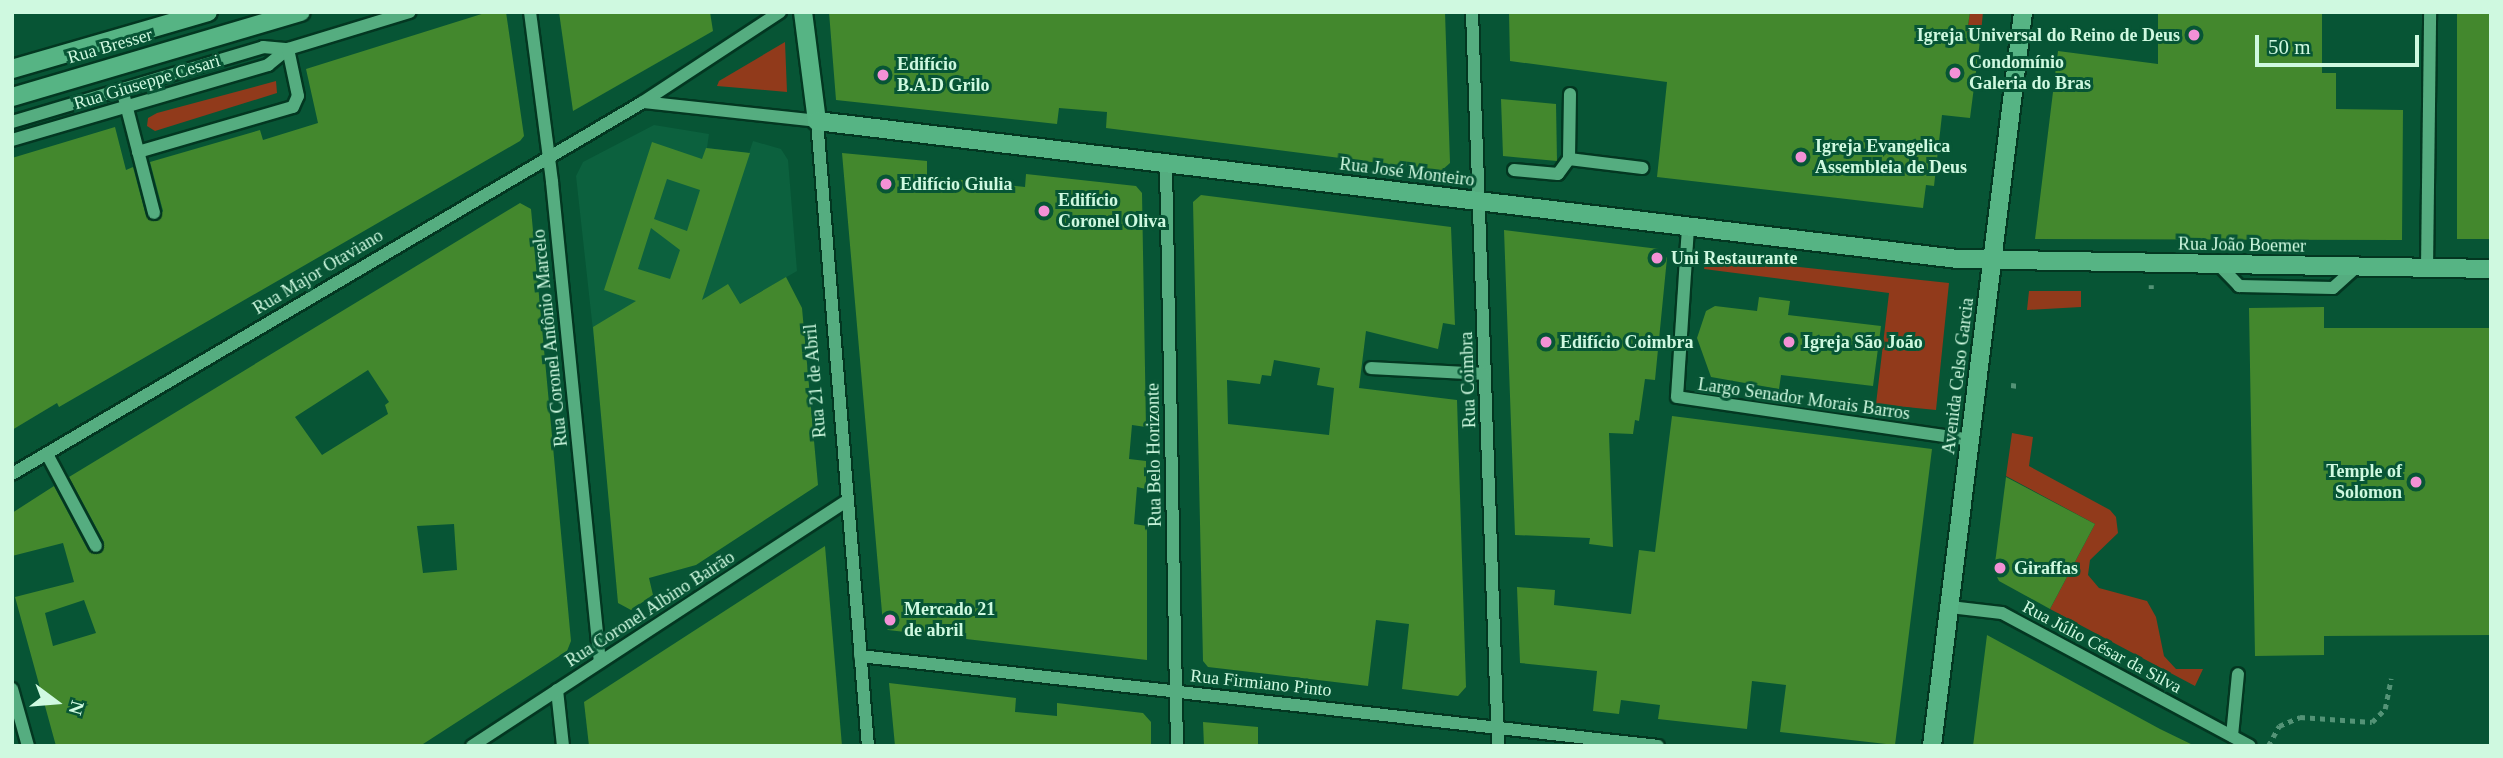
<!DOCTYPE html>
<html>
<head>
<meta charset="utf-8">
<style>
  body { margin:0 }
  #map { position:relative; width:2503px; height:758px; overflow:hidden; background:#075535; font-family:Georgia,serif }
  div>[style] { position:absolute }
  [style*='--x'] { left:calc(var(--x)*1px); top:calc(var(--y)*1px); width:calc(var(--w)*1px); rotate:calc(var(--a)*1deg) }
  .built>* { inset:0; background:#0c613e }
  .green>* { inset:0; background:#913a1b }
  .building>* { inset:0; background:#43882d; transform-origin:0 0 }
  .path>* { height:4.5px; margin-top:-2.25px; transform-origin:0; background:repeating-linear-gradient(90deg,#539376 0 5px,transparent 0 10px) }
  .roads { filter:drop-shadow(2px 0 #033721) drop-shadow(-2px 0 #033721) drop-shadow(0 2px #033721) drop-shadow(0 -2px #033721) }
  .minor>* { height:12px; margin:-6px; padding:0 6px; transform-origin:6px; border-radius:6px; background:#55ad80 }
  .major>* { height:18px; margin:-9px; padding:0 9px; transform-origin:9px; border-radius:9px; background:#56b484 }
  .dots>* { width:19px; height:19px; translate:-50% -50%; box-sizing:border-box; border:4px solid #075535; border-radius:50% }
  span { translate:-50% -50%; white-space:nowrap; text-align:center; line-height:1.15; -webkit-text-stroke:6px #075535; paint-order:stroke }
  .poi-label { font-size:18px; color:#cff9e0; font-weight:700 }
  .right { translate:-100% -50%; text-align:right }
  .left { translate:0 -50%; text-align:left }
  .street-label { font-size:18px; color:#cff9e0 }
  .frame { position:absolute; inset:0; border:14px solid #cff9e0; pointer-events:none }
  .north { position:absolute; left:21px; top:667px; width:70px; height:70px; -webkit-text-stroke:5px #075535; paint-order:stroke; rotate:106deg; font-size:19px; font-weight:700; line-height:28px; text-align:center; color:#cff9e0 }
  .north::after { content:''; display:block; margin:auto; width:24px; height:32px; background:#cff9e0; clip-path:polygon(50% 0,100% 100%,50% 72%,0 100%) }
  .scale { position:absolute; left:2255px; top:35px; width:164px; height:32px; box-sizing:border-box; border:4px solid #cff9e0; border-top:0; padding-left:9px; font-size:21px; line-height:24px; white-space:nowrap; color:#cff9e0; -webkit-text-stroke:5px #075535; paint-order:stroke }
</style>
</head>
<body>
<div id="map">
  <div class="built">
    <div style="clip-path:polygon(654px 125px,709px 134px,707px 148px,749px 153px,753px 141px,781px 149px,788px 160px,797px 271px,599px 385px,576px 176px,583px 162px)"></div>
  </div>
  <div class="green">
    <div style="clip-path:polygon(1970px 12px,1983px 12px,1981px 33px,1967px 32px)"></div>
    <div style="clip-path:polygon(785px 42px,787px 92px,717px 86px,719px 81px)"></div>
    <div style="clip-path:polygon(276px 81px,277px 93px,155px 131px,147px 126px,148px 118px,157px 113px)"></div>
    <div style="clip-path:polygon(1706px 257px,1949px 283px,1936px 410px,1876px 404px,1889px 293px,1704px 269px)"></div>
    <div style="clip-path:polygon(2029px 291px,2081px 291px,2081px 307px,2027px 310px)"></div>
    <div style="clip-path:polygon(2012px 433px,2033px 437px,2029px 466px,2110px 510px,2116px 517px,2118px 533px,2090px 560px,2088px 575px,2099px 588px,2147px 601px,2156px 617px,2164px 656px,2176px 669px,2203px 669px,2195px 686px,2050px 609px,2095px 524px,2006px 476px)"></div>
  </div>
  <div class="building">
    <div style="clip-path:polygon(488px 12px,506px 12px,524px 136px,520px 141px,59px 407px,57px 403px,12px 430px,12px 158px,115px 127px,126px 170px,133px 167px,146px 216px,157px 221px,163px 211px,150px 162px,260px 130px,263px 140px,318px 123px,306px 69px)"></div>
    <div style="clip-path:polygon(559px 12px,710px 12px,713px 31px,573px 111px)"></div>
    <div style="clip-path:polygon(829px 12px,1445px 12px,1450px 163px,1441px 171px,1106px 128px,1107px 112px,1059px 108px,1057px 124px,836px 100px)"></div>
    <div style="clip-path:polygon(1509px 12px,1970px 12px,1967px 32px,1981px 33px,1970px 118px,1942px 115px,1934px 186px,1926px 185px,1923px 208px,1657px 177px,1667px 82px,1510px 61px)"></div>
    <div style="clip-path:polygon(2158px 12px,2322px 12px,2322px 73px,2336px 73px,2336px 109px,2403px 110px,2402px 240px,2035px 239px,2058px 51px,2158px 64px)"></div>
    <div style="left:2457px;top:12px;width:34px;height:227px"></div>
    <div style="clip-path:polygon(1501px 99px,1556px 104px,1557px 161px,1503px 156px)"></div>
    <div style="clip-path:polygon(evenodd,652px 142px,702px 159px,706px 148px,750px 153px,702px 300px,728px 284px,740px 304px,786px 277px,802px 308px,818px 485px,696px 565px,649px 578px,653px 595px,631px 610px,618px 603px,593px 327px,636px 301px,604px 290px,652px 142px,667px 179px,700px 190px,687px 231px,654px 219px,667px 179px,652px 142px,651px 228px,680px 250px,670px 279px,638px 269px,651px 228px)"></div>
    <div style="clip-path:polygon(842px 153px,927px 161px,927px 176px,1025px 187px,1026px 174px,1136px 186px,1142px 193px,1146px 427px,1132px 425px,1129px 459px,1146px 461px,1146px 489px,1137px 487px,1134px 524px,1147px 526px,1147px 660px,888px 630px,883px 624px)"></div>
    <div style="clip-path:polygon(evenodd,1201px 195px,1451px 227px,1455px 325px,1443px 323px,1438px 349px,1366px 331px,1359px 388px,1457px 400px,1466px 687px,1458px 696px,1402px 689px,1409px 624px,1376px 620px,1368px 686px,1208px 667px,1203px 661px,1193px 202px,1201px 195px,1274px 360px,1320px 368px,1317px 385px,1334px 388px,1329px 435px,1228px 424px,1227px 380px,1260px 384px,1262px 375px,1271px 376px,1274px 360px)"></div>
    <div style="clip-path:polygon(evenodd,520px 203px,531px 209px,571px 641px,567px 651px,420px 746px,56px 746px,15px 597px,74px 582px,63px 543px,12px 556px,12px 513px,54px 486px,88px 550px,101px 553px,104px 542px,69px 477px,520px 203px,368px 370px,389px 402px,385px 405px,388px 414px,322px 455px,295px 417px,368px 370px,520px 203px,454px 524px,457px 570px,423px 573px,417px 526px,454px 524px,520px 203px,84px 600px,96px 633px,53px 646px,45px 613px,84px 600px)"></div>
    <div style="clip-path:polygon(1504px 230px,1659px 249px,1667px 258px,1655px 380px,1645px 379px,1639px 421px,1635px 420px,1633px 434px,1609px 433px,1613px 547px,1589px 544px,1590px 538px,1515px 535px)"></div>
    <div style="clip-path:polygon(1759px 297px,1790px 301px,1788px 315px,1881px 326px,1873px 386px,1781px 375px,1779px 389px,1711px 377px,1697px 338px,1706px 311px,1715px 306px,1757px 311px)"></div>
    <div style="clip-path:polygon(2324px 307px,2324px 328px,2491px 328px,2491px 635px,2324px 636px,2324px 655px,2255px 656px,2249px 308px)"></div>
    <div style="clip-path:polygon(1672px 416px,1932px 449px,1895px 745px,1780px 732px,1786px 685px,1752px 681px,1747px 729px,1658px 719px,1660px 705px,1621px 700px,1619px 714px,1593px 711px,1597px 671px,1520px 663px,1517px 587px,1555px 590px,1554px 605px,1631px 614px,1639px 550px,1655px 552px)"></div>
    <div style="clip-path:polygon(2006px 477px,2095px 524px,2050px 609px,1999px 581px,1994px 571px)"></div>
    <div style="clip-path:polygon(825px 546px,842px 746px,589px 746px,584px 702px)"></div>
    <div style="clip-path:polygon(1987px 635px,2160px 729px,2195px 746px,1973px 746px)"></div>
    <div style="clip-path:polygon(889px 683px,1016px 698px,1015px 712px,1057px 716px,1057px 703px,1143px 713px,1151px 722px,1151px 746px,895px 746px)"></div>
    <div style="clip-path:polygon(1203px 722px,1258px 727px,1258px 746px,1204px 746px)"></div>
  </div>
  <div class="path">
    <div style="--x:2151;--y:289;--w:4;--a:-90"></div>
    <div style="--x:2011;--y:385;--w:7;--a:8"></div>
    <div style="--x:2268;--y:746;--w:23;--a:-61"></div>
    <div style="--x:2279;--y:726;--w:23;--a:-23"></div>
    <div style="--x:2300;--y:717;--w:72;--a:4"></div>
    <div style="--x:2372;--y:722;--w:18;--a:-45"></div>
    <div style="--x:2385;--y:709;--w:31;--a:-79"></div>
  </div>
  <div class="roads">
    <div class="minor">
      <div style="--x:530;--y:12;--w:171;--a:82.6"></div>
      <div style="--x:552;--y:182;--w:482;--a:84.3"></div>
      <div style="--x:1472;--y:12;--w:734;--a:87.97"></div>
      <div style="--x:122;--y:89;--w:128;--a:75.5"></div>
      <div style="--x:1570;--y:94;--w:65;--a:90.9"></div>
      <div style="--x:1569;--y:159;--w:74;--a:7"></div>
      <div style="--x:643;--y:102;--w:175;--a:6.2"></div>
      <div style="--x:817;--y:121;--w:627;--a:85.34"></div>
      <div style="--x:12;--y:122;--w:262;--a:-16.6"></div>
      <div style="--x:263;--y:47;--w:25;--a:5"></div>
      <div style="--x:12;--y:140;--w:267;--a:-16.3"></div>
      <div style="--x:268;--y:65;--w:26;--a:-39"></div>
      <div style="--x:288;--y:49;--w:127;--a:-16.9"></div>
      <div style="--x:138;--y:152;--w:161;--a:-16.2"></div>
      <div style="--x:293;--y:107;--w:12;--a:-66"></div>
      <div style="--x:298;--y:96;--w:48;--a:-102"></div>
      <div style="--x:1166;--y:164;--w:582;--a:88.92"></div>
      <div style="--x:1514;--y:170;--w:44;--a:5.2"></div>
      <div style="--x:1558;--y:174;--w:19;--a:-54"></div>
      <div style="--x:1688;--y:227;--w:170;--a:93.7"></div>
      <div style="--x:1677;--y:397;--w:297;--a:8.3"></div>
      <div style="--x:2220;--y:266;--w:28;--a:46"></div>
      <div style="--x:2239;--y:286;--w:94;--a:1.2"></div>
      <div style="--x:2333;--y:288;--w:31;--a:-42"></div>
      <div style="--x:2427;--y:269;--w:257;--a:-89.3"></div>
      <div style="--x:1371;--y:368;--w:114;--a:3"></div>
      <div style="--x:47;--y:454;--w:104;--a:62"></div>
      <div style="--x:12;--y:474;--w:732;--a:-30.52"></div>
      <div style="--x:643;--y:102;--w:164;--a:-33.3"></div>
      <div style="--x:1950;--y:607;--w:52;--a:6.6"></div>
      <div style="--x:2002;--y:613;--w:281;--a:28.2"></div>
      <div style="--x:860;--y:656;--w:803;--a:6.43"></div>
      <div style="--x:12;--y:689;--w:59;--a:74.3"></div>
      <div style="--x:557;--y:690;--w:56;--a:83.9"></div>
      <div style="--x:2232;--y:736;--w:62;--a:-84.5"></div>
      <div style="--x:472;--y:746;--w:448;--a:-33.2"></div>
    </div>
    <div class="major">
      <div style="--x:803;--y:12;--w:110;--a:82.7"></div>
      <div style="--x:817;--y:121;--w:1148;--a:6.9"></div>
      <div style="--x:1957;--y:259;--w:534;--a:1.07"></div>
      <div style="--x:12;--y:69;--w:204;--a:-16.2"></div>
      <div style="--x:12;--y:97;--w:301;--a:-16.4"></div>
      <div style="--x:1932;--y:746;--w:740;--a:-82.93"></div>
    </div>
  </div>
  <div class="dots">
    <div style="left:2194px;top:35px;background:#f391d6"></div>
    <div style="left:1955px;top:73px;background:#f391d6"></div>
    <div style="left:883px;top:75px;background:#f391d6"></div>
    <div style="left:1801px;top:157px;background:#f391d6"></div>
    <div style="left:886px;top:184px;background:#f391d6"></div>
    <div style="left:1044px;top:211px;background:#f391d6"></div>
    <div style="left:1657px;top:258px;background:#f391d6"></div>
    <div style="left:1546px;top:342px;background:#f391d6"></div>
    <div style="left:1789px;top:342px;background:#f391d6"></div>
    <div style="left:2416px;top:482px;background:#f391d6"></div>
    <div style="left:2000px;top:568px;background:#f391d6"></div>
    <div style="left:890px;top:620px;background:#f391d6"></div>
  </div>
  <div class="poi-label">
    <span class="right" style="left:2180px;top:35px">Igreja Universal do Reino de Deus</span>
    <span class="left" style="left:1969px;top:73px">Condomínio<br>Galeria do Bras</span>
    <span class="left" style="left:897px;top:75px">Edifício<br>B.A.D Grilo</span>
    <span class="left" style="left:1815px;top:157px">Igreja Evangelica<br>Assembleia de Deus</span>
    <span class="left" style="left:900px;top:184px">Edifício Giulia</span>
    <span class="left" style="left:1058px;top:211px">Edifício<br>Coronel Oliva</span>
    <span class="left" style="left:1671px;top:258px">Uni Restaurante</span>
    <span class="left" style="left:1560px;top:342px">Edifício Coimbra</span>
    <span class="left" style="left:1803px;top:342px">Igreja São João</span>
    <span class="right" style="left:2402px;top:482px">Temple of<br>Solomon</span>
    <span class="left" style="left:2014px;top:568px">Giraffas</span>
    <span class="left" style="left:904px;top:620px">Mercado 21<br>de abril</span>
  </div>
  <div class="street-label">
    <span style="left:110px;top:46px;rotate:-16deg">Rua Bresser</span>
    <span style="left:147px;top:82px;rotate:-17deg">Rua Giuseppe Cesari</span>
    <span style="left:1407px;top:172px;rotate:7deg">Rua José Monteiro</span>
    <span style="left:2242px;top:245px;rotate:1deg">Rua João Boemer</span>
    <span style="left:318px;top:272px;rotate:-31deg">Rua Major Otaviano</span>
    <span style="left:550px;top:338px;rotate:-96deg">Rua Coronel Antônio Marcelo</span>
    <span style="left:1958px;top:376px;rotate:-83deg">Avenida Celso Garcia</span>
    <span style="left:1468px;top:380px;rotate:-92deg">Rua Coimbra</span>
    <span style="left:815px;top:381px;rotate:-95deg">Rua 21 de Abril</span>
    <span style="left:1804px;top:399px;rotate:8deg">Largo Senador Morais Barros</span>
    <span style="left:1154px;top:455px;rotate:-91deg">Rua Belo Horizonte</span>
    <span style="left:650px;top:609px;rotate:-33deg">Rua Coronel Albino Bairão</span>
    <span style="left:2102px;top:647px;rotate:28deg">Rua Júlio César da Silva</span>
    <span style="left:1261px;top:683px;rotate:6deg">Rua Firmiano Pinto</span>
  </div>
  <div class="frame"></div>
  <div class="north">N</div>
  <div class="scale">50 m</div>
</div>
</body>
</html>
